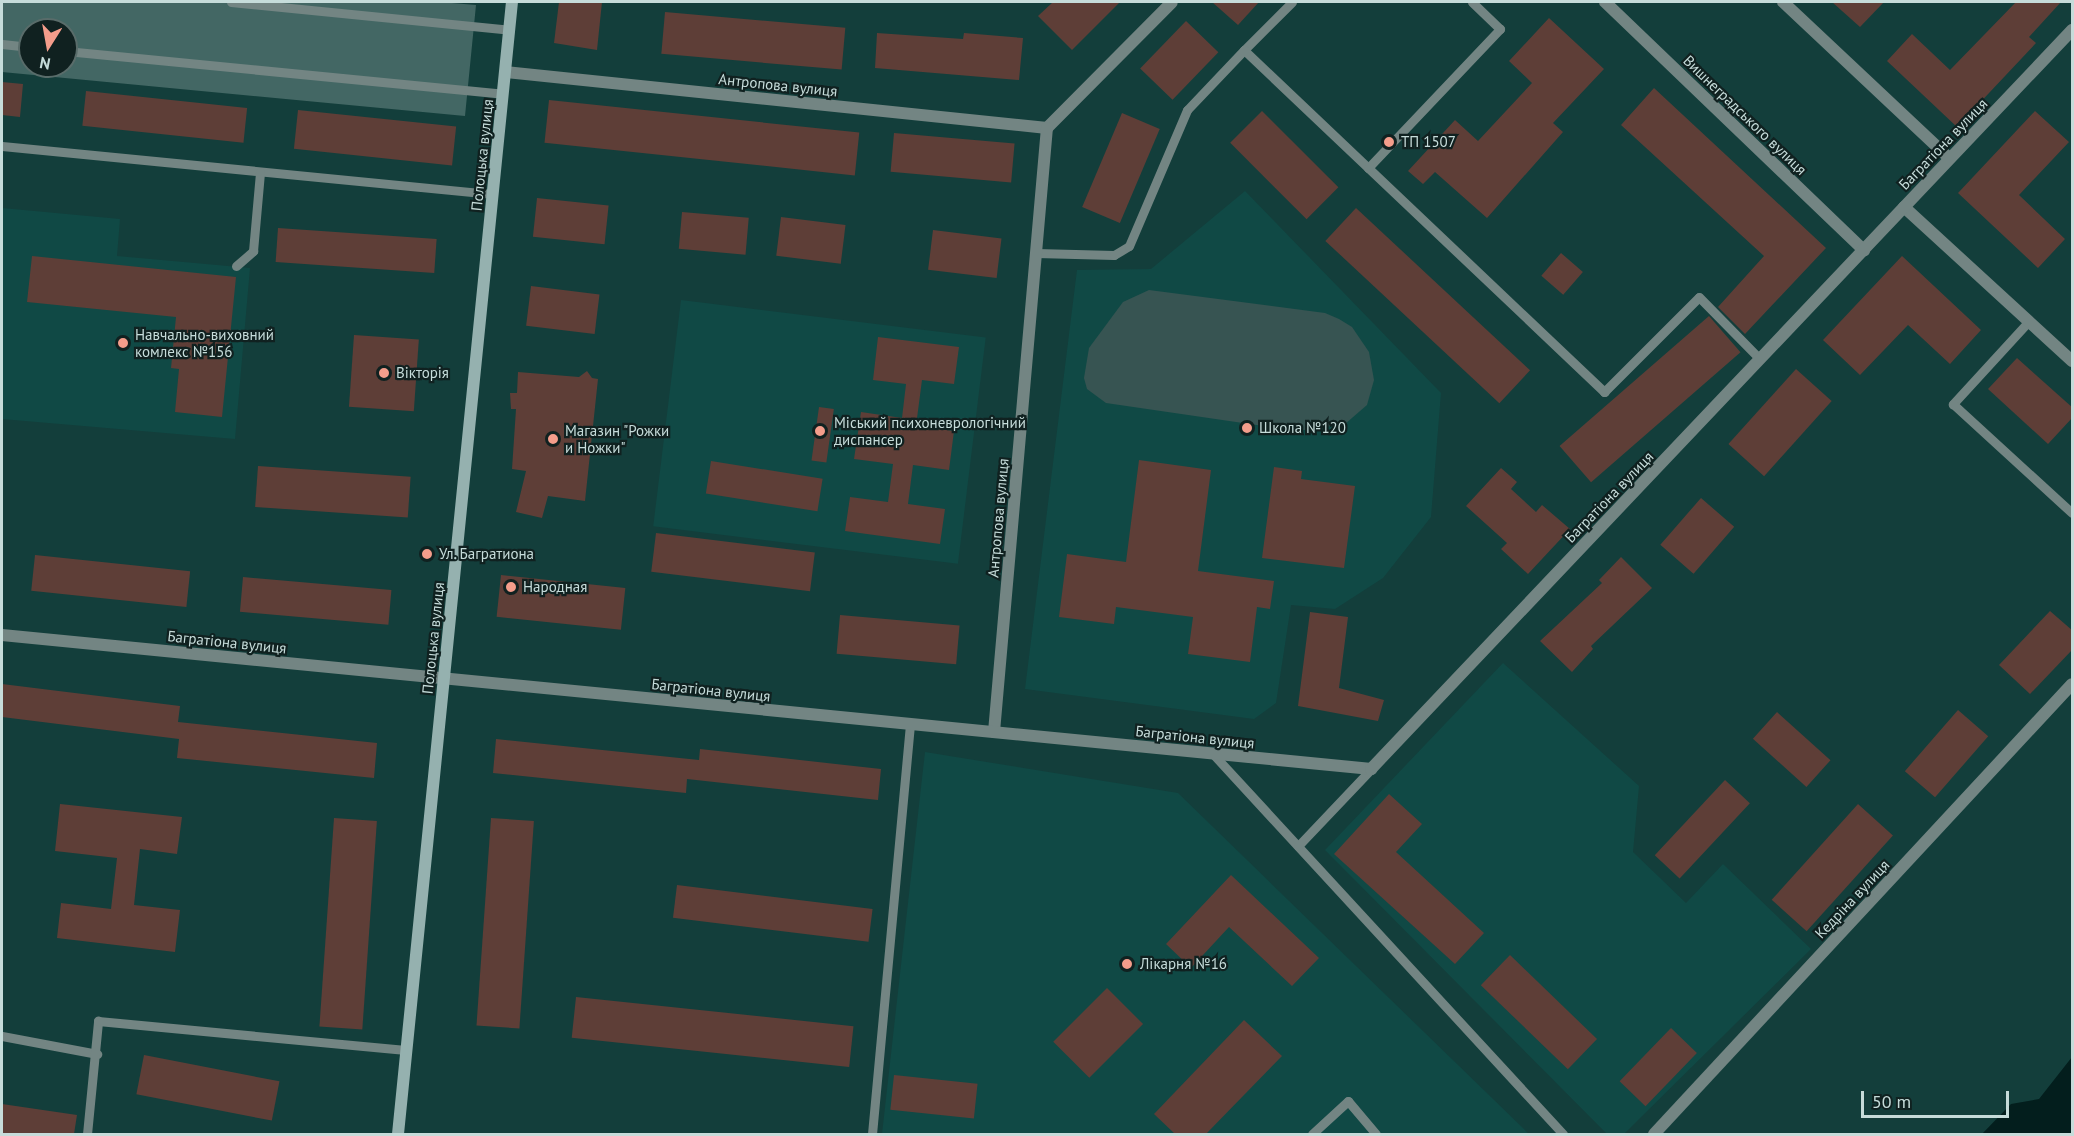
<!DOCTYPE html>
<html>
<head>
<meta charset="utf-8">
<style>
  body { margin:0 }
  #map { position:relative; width:2074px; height:1136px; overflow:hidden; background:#133e3b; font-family:"PT Sans",sans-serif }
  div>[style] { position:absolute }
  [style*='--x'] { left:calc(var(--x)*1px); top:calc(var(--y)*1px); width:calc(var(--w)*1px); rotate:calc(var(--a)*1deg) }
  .built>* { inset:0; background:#104945; transform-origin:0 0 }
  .green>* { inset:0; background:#375452 }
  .forest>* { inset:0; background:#436764 }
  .water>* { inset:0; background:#031e1d }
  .building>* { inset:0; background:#5e3e37; transform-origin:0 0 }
  .service>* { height:9px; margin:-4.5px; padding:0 4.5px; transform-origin:4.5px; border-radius:4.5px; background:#738583 }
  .minor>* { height:12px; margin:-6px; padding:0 6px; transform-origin:6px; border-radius:6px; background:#738583 }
  .tertiary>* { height:12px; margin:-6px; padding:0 6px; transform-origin:6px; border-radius:6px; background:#738583 }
  .secondary>* { height:12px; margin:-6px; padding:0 6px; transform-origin:6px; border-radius:6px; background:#95b1af }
  .dots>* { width:16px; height:16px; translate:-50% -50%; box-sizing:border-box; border:3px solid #102120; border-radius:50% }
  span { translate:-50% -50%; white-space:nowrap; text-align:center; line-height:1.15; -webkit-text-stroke:4.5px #102120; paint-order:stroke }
  .street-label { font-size:15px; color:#c6dcda }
  .poi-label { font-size:15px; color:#c6dcda }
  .left { translate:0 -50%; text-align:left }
  .frame { position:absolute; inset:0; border:3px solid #c6dcda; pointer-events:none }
  .north { position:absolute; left:18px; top:18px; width:60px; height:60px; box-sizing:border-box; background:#102120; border:2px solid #596c6a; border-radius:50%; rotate:191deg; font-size:16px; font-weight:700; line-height:24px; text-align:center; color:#c6dcda }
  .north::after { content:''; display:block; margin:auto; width:21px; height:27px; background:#f49d8b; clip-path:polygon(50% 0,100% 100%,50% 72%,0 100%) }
  .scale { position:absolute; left:1861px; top:1091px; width:148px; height:27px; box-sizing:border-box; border:3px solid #c6dcda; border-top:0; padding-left:8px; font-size:18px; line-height:21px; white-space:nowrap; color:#c6dcda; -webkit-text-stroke:4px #102120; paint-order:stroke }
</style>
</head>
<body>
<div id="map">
  <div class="built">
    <div style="clip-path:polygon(1245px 191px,1441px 393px,1431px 517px,1383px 578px,1335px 609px,1291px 605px,1276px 703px,1254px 719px,1025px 689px,1077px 270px,1151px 269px)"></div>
    <div style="clip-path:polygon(2px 208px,120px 219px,117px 256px,250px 268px,235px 439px,2px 419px)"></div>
    <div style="left:681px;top:300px;width:307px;height:228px;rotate:7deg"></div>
    <div style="clip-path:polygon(1503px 663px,1639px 786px,1633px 852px,1686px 903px,1723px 864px,1811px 949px,1624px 1134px,1607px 1134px,1325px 850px)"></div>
    <div style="clip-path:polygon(925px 752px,1178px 793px,1529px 1134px,882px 1134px)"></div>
  </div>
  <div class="green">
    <div style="clip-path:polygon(1149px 290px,1325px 313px,1339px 319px,1352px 327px,1369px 352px,1374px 380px,1367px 405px,1345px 424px,1298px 431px,1106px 403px,1087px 389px,1084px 378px,1089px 348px,1123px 302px)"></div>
  </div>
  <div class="forest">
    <div style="clip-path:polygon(evenodd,2px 2px,440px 2px,476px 5px,465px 116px,2px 72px,2px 2px,30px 30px,66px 30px,66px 66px,30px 66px,30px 30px)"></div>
  </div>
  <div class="water">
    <div style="clip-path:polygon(2072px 1057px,2072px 1134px,1982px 1134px,2011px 1104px,2039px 1099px)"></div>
  </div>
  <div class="building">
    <div style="clip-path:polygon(559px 2px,602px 2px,597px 50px,554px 43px)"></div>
    <div style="clip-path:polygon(1053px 2px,1120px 2px,1072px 50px,1038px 16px)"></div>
    <div style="clip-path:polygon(1212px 2px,1259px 2px,1238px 25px)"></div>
    <div style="clip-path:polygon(1832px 2px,1884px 2px,1860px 27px)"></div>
    <div style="clip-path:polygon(2016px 2px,2061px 2px,2029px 37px,2036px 43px,1957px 127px,1887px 61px,1912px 34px,1950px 70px)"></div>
    <div style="left:665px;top:12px;width:181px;height:42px;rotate:5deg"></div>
    <div style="clip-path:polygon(1549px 18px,1604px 69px,1553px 123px,1563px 132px,1487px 218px,1435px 172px,1423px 184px,1408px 171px,1455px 120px,1478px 141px,1532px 83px,1509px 61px)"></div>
    <div style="left:1186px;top:21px;width:45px;height:66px;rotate:44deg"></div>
    <div style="clip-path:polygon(877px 33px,963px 39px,964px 33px,1023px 38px,1019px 80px,875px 68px)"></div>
    <div style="clip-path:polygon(2px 82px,23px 84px,20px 117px,2px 115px)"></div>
    <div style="clip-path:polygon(1654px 88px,1826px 248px,1745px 334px,1718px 307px,1764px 256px,1621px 125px)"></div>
    <div style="left:86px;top:91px;width:162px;height:35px;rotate:6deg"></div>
    <div style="left:549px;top:100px;width:312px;height:43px;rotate:6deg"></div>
    <div style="left:298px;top:110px;width:159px;height:39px;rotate:6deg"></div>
    <div style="left:1262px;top:111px;width:108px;height:45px;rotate:45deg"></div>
    <div style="clip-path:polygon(2035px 111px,2069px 142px,2019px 195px,2065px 239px,2038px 268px,1958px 193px)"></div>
    <div style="left:1122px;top:113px;width:41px;height:102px;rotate:23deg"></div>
    <div style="left:894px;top:133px;width:121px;height:39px;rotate:5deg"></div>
    <div style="left:537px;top:198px;width:72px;height:39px;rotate:6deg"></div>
    <div style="left:1356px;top:208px;width:238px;height:45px;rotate:43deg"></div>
    <div style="left:682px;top:212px;width:67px;height:37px;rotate:5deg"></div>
    <div style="left:781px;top:217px;width:65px;height:39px;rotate:7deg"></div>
    <div style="left:278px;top:228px;width:159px;height:34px;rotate:4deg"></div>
    <div style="left:933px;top:230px;width:69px;height:40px;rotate:7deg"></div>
    <div style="left:1561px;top:253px;width:29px;height:30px;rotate:41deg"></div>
    <div style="clip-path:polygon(32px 256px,236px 277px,222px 417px,175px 412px,179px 369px,171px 368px,176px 317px,27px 302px)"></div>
    <div style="clip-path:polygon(1902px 256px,1981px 330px,1950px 364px,1908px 325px,1860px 375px,1823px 340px)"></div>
    <div style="left:531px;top:286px;width:69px;height:40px;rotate:7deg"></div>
    <div style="left:1709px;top:316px;width:48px;height:198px;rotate:49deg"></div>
    <div style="left:354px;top:335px;width:65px;height:72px;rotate:4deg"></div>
    <div style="clip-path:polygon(878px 337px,959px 347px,954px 384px,922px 380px,916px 426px,954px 431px,949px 470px,913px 465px,908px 504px,945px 509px,940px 544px,845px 531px,850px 497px,888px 502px,893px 464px,854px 459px,861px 412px,902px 418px,906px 384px,873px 380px)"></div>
    <div style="clip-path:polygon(2017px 358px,2073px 408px,2073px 417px,2048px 444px,1988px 389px)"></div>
    <div style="left:1796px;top:369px;width:48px;height:101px;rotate:42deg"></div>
    <div style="clip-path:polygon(587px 371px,592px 378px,598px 379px,585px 501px,548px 496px,542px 518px,516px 512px,526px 471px,512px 469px,516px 409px,511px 409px,510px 393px,517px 393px,518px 372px,579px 377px)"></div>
    <div style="left:819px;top:407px;width:15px;height:54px;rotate:8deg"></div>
    <div style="clip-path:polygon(1139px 460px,1211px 470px,1198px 571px,1274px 581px,1270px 609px,1257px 607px,1250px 662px,1188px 654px,1193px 617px,1116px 607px,1114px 624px,1059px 617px,1067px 554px,1126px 562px)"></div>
    <div style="left:711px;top:461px;width:113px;height:33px;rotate:9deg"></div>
    <div style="left:258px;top:466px;width:153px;height:41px;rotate:4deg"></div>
    <div style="clip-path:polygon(1274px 467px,1302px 471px,1301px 479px,1355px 486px,1344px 568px,1262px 558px)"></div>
    <div style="clip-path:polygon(1501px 468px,1517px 482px,1511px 489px,1536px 512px,1542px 505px,1570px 529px,1528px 574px,1501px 549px,1507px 543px,1466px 506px)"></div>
    <div style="left:1701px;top:498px;width:44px;height:62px;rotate:41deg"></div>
    <div style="left:656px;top:533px;width:160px;height:39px;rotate:7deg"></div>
    <div style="left:35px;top:555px;width:156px;height:36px;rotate:6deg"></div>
    <div style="clip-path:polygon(1621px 557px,1652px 588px,1591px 646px,1593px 649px,1572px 672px,1540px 641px,1602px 583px,1599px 580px)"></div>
    <div style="left:501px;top:575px;width:125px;height:42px;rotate:6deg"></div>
    <div style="left:243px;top:577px;width:149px;height:35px;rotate:5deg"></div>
    <div style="clip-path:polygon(2050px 611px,2073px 631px,2073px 649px,2030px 694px,1999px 665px)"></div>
    <div style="clip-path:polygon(1310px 612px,1348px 617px,1339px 688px,1384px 700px,1378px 721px,1298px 706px)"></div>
    <div style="left:840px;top:615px;width:120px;height:39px;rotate:5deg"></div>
    <div style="clip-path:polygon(2px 684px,180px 706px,178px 722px,377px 743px,374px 778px,177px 758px,179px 739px,2px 717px)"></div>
    <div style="left:1958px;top:710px;width:40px;height:81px;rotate:41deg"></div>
    <div style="left:1777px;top:712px;width:72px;height:36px;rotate:42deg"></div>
    <div style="clip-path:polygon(496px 739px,699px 760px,700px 749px,881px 769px,878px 800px,687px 779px,686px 793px,493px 773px)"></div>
    <div style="left:1725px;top:780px;width:34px;height:103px;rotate:43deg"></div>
    <div style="clip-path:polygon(1389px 794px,1422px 824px,1396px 852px,1484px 933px,1455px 964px,1334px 854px)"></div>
    <div style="clip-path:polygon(60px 804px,182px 817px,177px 854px,140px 849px,134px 905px,180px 910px,175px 952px,57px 938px,61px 903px,111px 909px,117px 858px,55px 851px)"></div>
    <div style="left:1858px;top:804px;width:47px;height:129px;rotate:42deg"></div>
    <div style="left:334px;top:818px;width:43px;height:209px;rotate:4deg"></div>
    <div style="left:491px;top:818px;width:43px;height:208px;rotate:4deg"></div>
    <div style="clip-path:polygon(1231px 875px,1319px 958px,1292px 986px,1229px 927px,1191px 968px,1166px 944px)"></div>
    <div style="left:677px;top:885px;width:197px;height:33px;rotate:7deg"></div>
    <div style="left:1510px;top:955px;width:121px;height:42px;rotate:44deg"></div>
    <div style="left:1107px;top:988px;width:51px;height:76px;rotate:45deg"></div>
    <div style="left:576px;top:997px;width:279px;height:41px;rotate:6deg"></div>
    <div style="clip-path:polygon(1244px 1020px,1282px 1056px,1206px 1134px,1175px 1134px,1154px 1114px)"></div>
    <div style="left:1671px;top:1028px;width:36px;height:74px;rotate:44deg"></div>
    <div style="left:144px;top:1055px;width:138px;height:40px;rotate:11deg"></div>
    <div style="left:894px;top:1075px;width:84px;height:35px;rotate:6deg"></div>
    <div style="clip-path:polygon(2px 1104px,77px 1115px,74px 1134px,2px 1134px)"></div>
  </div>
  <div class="service">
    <div style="--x:231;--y:2;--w:280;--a:5.7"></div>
    <div style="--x:1292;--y:2;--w:68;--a:135"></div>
    <div style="--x:1244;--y:50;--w:497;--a:43.5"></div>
    <div style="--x:1604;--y:392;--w:134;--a:-45"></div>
    <div style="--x:1699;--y:297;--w:87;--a:45.5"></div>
    <div style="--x:2;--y:44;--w:28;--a:6"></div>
    <div style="--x:66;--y:51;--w:439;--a:5.6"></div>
    <div style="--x:2;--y:146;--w:493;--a:5.6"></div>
    <div style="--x:1368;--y:168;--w:192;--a:-46.5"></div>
    <div style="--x:1500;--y:29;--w:39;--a:-136"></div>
    <div style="--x:1036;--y:253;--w:78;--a:1.5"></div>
    <div style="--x:1114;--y:255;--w:17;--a:-31"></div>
    <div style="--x:1129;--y:246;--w:148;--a:-66.9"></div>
    <div style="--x:1187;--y:110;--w:83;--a:-46.5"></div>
    <div style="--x:236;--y:266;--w:23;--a:-41"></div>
    <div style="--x:253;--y:251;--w:79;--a:-84.9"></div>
    <div style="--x:2029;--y:321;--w:113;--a:132.5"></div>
    <div style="--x:1953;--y:404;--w:161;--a:42.5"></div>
    <div style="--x:1213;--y:754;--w:517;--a:47.35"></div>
    <div style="--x:1298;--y:846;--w:106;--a:-46.5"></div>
    <div style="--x:2;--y:1036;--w:97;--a:10.7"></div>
    <div style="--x:87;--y:1134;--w:114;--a:-84.4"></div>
    <div style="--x:98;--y:1021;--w:309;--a:5.4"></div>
    <div style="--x:872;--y:1134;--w:412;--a:-84.7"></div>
    <div style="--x:1312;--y:1134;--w:49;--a:-42.5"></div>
    <div style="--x:1348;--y:1101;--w:43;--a:49.7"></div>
  </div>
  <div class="minor">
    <div style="--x:1605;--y:2;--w:359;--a:43.8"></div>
    <div style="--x:1783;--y:2;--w:228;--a:43.2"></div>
    <div style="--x:506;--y:72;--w:544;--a:5.91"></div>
    <div style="--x:1047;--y:128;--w:177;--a:-45.2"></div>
    <div style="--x:1904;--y:207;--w:228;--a:42.5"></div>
    <div style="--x:994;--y:732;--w:606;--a:-84.99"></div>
    <div style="--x:1654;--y:1134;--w:614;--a:-47.11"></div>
  </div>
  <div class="tertiary">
    <div style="--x:2;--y:635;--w:1376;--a:5.59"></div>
    <div style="--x:1371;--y:769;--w:1019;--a:-46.51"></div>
  </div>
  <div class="secondary">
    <div style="--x:398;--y:1134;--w:1138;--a:-84.25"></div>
  </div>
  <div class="dots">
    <div style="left:1389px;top:142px;background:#f49d8b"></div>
    <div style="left:123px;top:343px;background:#f49d8b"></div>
    <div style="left:384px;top:373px;background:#f49d8b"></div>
    <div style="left:1247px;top:428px;background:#f49d8b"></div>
    <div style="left:820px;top:431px;background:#f49d8b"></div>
    <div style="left:553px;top:439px;background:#f49d8b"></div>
    <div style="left:427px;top:554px;background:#f49d8b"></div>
    <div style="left:511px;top:587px;background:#f49d8b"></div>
    <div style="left:1127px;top:964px;background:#f49d8b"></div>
  </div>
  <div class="street-label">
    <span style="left:778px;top:85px;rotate:6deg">Антропова вулиця</span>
    <span style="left:1745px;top:115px;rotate:44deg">Вишнеградського вулиця</span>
    <span style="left:1943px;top:144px;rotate:-46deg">Багратіона вулиця</span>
    <span style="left:482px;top:155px;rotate:-84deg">Полоцька вулиця</span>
    <span style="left:1609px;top:497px;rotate:-46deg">Багратіона вулиця</span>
    <span style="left:998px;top:518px;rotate:-85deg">Антропова вулиця</span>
    <span style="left:433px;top:638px;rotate:-84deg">Полоцька вулиця</span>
    <span style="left:227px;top:642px;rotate:6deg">Багратіона вулиця</span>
    <span style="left:711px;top:690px;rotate:6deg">Багратіона вулиця</span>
    <span style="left:1195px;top:737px;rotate:6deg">Багратіона вулиця</span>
    <span style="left:1852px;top:899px;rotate:-47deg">Кедріна вулиця</span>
  </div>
  <div class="poi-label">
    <span class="left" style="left:1401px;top:142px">ТП 1507</span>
    <span class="left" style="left:135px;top:343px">Навчально-виховний<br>комлекс №156</span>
    <span class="left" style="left:396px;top:373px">Вікторія</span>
    <span class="left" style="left:834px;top:431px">Міський психоневрологічний<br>диспансер</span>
    <span class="left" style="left:1259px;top:428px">Школа №120</span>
    <span class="left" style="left:565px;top:439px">Магазин "Рожки<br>и Ножки"</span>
    <span class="left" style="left:439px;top:554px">Ул. Багратиона</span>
    <span class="left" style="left:523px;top:587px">Народная</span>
    <span class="left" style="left:1140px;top:964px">Лікарня №16</span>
  </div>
  <div class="frame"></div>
  <div class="north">N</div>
  <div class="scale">50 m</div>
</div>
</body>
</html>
